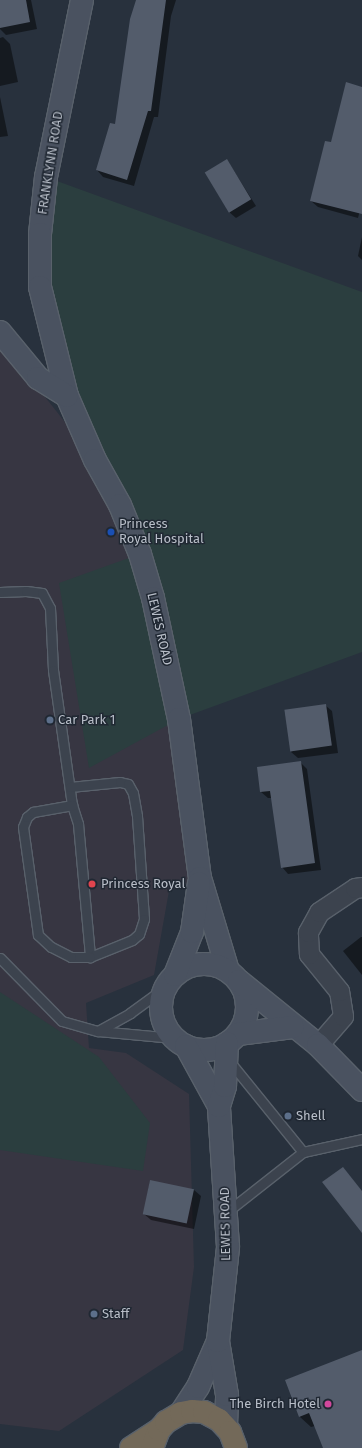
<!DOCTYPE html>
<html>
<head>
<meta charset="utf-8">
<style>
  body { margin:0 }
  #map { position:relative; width:362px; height:1448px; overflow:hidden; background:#28313d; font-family:"Fira Sans",sans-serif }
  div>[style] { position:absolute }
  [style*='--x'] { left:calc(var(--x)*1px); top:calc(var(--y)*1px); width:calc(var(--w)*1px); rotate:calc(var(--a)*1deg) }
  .medical>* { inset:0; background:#373642 }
  .green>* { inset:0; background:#2b3e3f }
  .shadow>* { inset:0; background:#0007 }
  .building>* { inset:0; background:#535c6b; transform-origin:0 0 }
  .roads { filter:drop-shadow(1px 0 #59616b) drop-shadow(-1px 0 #59616b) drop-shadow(0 1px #59616b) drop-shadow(0 -1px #59616b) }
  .lane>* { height:9px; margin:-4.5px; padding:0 4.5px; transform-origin:4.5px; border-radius:4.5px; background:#3c434e }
  .street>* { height:19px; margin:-9.5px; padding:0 9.5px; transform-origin:9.5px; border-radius:9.5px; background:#3c434e }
  .secondary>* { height:22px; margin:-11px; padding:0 11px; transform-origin:11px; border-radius:11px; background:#4a5260 }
  .secondary>.ring { margin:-11px; padding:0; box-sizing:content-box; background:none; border:22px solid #4a5260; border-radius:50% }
  .highway>* { height:22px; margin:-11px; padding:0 11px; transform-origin:11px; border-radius:11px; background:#736959 }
  .dots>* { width:11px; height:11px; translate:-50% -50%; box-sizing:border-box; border:2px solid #202833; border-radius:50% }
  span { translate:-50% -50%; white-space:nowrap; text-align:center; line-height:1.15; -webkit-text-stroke:3px #202833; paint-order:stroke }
  .street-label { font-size:13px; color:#b8bec8 }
  .poi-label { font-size:13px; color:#b8bec8 }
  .left { translate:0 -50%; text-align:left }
  .right { translate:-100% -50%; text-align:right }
</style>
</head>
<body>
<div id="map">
  <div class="medical">
    <div style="clip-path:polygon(0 340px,95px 460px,140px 554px,200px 878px,169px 891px,154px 975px,86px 1003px,89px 1048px,126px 1053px,189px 1094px,194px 1267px,183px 1350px,59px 1431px,0 1424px)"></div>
  </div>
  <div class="green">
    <div style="clip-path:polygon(46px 177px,362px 292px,362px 652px,179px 719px,89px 768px,59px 583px,140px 554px,95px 460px,40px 287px)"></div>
    <div style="clip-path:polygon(0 992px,99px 1057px,150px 1123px,143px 1171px,0 1150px)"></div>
  </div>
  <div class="shadow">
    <div style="clip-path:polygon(0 0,31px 0,37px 29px,6px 35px,0 29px)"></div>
    <div style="clip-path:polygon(137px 0,176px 0,171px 16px,158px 117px,154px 117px,134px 186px,103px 177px,97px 170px,116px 125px)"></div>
    <div style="clip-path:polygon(3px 37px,10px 44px,18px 82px,0 86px,0 38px)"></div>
    <div style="clip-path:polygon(362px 88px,362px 202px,358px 218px,318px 207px,311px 201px,331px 144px)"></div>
    <div style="clip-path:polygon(0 97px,8px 136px,0 137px)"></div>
    <div style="clip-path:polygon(227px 160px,256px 206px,236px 218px,229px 212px)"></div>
    <div style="clip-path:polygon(362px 237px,362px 260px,358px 256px)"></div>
    <div style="clip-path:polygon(325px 705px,332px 711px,338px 753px,298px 758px,291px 752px)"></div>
    <div style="clip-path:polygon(301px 763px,307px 769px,321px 870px,288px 874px,282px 867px,272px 798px,268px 798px,261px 792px)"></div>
    <div style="clip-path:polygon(361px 937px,362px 937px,362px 975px,343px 951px)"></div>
    <div style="clip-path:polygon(150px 1181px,194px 1190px,201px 1196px,194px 1229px,151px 1220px,144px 1214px)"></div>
    <div style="clip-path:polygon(362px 1352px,362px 1448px,324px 1448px,315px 1426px,311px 1427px,300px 1417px,286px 1380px)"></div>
  </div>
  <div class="building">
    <div style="clip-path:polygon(0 0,26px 0,30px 22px,0 28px)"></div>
    <div style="clip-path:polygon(136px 0,166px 0,151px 111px,148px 111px,127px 180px,96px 170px,110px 123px,115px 124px,130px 19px)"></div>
    <div style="clip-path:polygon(346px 82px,362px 87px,362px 214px,310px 201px,325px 141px,331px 142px)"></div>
    <div style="left:227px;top:159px;width:47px;height:26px;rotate:59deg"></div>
    <div style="left:326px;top:704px;width:42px;height:42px;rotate:82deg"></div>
    <div style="clip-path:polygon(301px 761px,315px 863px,281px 868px,270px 791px,260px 792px,257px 767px)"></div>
    <div style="clip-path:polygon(343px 1167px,362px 1191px,362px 1233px,322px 1182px)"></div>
    <div style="left:150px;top:1180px;width:45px;height:35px;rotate:12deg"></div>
    <div style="clip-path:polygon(362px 1350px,362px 1448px,323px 1448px,309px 1413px,299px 1417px,285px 1380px)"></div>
  </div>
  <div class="roads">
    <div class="lane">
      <div style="--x:0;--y:592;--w:26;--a:-2"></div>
      <div style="--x:26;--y:591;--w:16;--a:7"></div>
      <div style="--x:42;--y:593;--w:17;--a:62"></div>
      <div style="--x:50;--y:608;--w:62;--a:87.2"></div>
      <div style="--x:53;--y:670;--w:136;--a:82"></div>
      <div style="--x:72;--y:805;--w:20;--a:72"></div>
      <div style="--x:78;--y:824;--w:134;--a:84.8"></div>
      <div style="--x:70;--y:787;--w:50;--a:-5.7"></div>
      <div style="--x:120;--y:782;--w:8;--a:14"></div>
      <div style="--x:128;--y:784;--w:10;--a:61"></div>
      <div style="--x:133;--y:793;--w:23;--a:80"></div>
      <div style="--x:137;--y:816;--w:103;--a:86.1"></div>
      <div style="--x:144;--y:919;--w:16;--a:108"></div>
      <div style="--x:139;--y:934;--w:9;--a:139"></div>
      <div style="--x:132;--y:940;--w:45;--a:158"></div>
      <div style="--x:90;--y:957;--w:19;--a:180"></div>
      <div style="--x:71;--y:957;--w:22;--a:-153"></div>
      <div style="--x:51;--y:947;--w:18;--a:-137"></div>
      <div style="--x:38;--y:935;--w:109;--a:-97.9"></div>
      <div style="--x:23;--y:827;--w:11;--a:-68"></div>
      <div style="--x:27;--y:817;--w:8;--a:-40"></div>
      <div style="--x:33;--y:812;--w:40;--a:-10"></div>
      <div style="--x:0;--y:958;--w:88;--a:45.5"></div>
      <div style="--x:62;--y:1021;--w:37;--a:16"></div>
      <div style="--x:98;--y:1031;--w:76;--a:5.3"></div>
      <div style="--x:98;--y:1031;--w:37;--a:-29"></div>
      <div style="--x:130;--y:1013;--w:46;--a:-36.1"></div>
      <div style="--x:230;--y:1062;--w:116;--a:51"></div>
      <div style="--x:228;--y:1211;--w:95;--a:-38.2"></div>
      <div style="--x:303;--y:1152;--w:60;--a:-12.4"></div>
    </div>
    <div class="street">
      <div style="--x:318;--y:1045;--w:38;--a:-49"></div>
      <div style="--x:343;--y:1016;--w:25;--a:-99"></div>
      <div style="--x:339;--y:991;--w:48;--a:-129"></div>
      <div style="--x:309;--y:954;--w:22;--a:-93"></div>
      <div style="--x:308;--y:932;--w:23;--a:-61"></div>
      <div style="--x:319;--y:912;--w:43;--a:-33.7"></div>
      <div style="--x:355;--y:888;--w:7;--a:-8"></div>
    </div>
    <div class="secondary">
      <div style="--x:82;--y:0;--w:181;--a:101.5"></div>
      <div style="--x:46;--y:177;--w:57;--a:96"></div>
      <div style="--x:40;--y:234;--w:53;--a:90"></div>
      <div style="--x:40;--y:287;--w:112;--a:76.1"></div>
      <div style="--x:67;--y:396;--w:70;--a:66.4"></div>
      <div style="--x:95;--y:460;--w:51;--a:60.9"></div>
      <div style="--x:120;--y:505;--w:53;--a:67.8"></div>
      <div style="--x:140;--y:554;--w:46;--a:73.5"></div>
      <div style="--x:153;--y:598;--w:124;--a:77.9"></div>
      <div style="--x:179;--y:719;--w:160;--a:82.5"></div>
      <div style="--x:200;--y:878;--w:97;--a:73.2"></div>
      <div style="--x:0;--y:332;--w:60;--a:50.4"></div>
      <div style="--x:38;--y:378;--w:34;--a:32"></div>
      <div class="ring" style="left:161px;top:964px;width:64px;height:64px"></div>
      <div style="--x:175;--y:975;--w:46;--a:-68.4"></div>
      <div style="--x:192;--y:932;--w:49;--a:-81.9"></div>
      <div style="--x:239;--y:981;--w:102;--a:39"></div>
      <div style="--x:318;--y:1045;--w:63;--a:45.6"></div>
      <div style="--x:238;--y:1034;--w:55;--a:-7.3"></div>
      <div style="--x:186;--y:1046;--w:68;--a:61.2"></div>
      <div style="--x:181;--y:1413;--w:31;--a:-57"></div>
      <div style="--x:198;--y:1387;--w:50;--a:-66.5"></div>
      <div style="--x:226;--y:1426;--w:31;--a:-88"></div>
      <div style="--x:227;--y:1395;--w:55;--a:-99.5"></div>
      <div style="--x:218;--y:1341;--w:95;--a:-83.9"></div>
      <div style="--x:228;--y:1247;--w:141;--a:-93.7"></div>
      <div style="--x:219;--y:1106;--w:21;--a:-73"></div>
      <div style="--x:225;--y:1086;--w:43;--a:-87.3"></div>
    </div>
    <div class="highway">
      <div style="--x:131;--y:1448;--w:33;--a:-33"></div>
      <div style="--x:152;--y:1448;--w:19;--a:-69"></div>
      <div style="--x:159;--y:1430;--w:11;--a:-49"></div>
      <div style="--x:166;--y:1422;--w:17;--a:-31"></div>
      <div style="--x:181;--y:1413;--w:11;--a:-10"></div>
      <div style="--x:192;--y:1411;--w:12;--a:5"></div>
      <div style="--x:204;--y:1412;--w:17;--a:28"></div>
      <div style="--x:219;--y:1420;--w:16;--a:47"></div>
      <div style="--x:230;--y:1432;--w:17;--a:69"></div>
    </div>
  </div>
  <div class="dots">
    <div style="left:111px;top:532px;background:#1a4fb4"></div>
    <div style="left:50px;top:720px;background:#5c6f8a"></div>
    <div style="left:92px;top:884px;background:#e0444e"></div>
    <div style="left:288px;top:1116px;background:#5c6f8a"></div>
    <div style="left:94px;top:1314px;background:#5c6f8a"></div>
    <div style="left:328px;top:1404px;background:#d1479c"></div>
  </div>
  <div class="street-label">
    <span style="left:51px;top:163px;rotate:-81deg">FRANKLYNN ROAD</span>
    <span style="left:159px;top:629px;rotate:77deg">LEWES ROAD</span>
    <span style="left:226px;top:1224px;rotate:-91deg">LEWES ROAD</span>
  </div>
  <div class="poi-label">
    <span class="left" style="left:119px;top:532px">Princess<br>Royal Hospital</span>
    <span class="left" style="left:58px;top:720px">Car Park 1</span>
    <span class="left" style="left:101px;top:884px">Princess Royal</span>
    <span class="left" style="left:296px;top:1116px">Shell</span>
    <span class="left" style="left:102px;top:1314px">Staff</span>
    <span class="right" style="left:320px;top:1404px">The Birch Hotel</span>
  </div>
</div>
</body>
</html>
